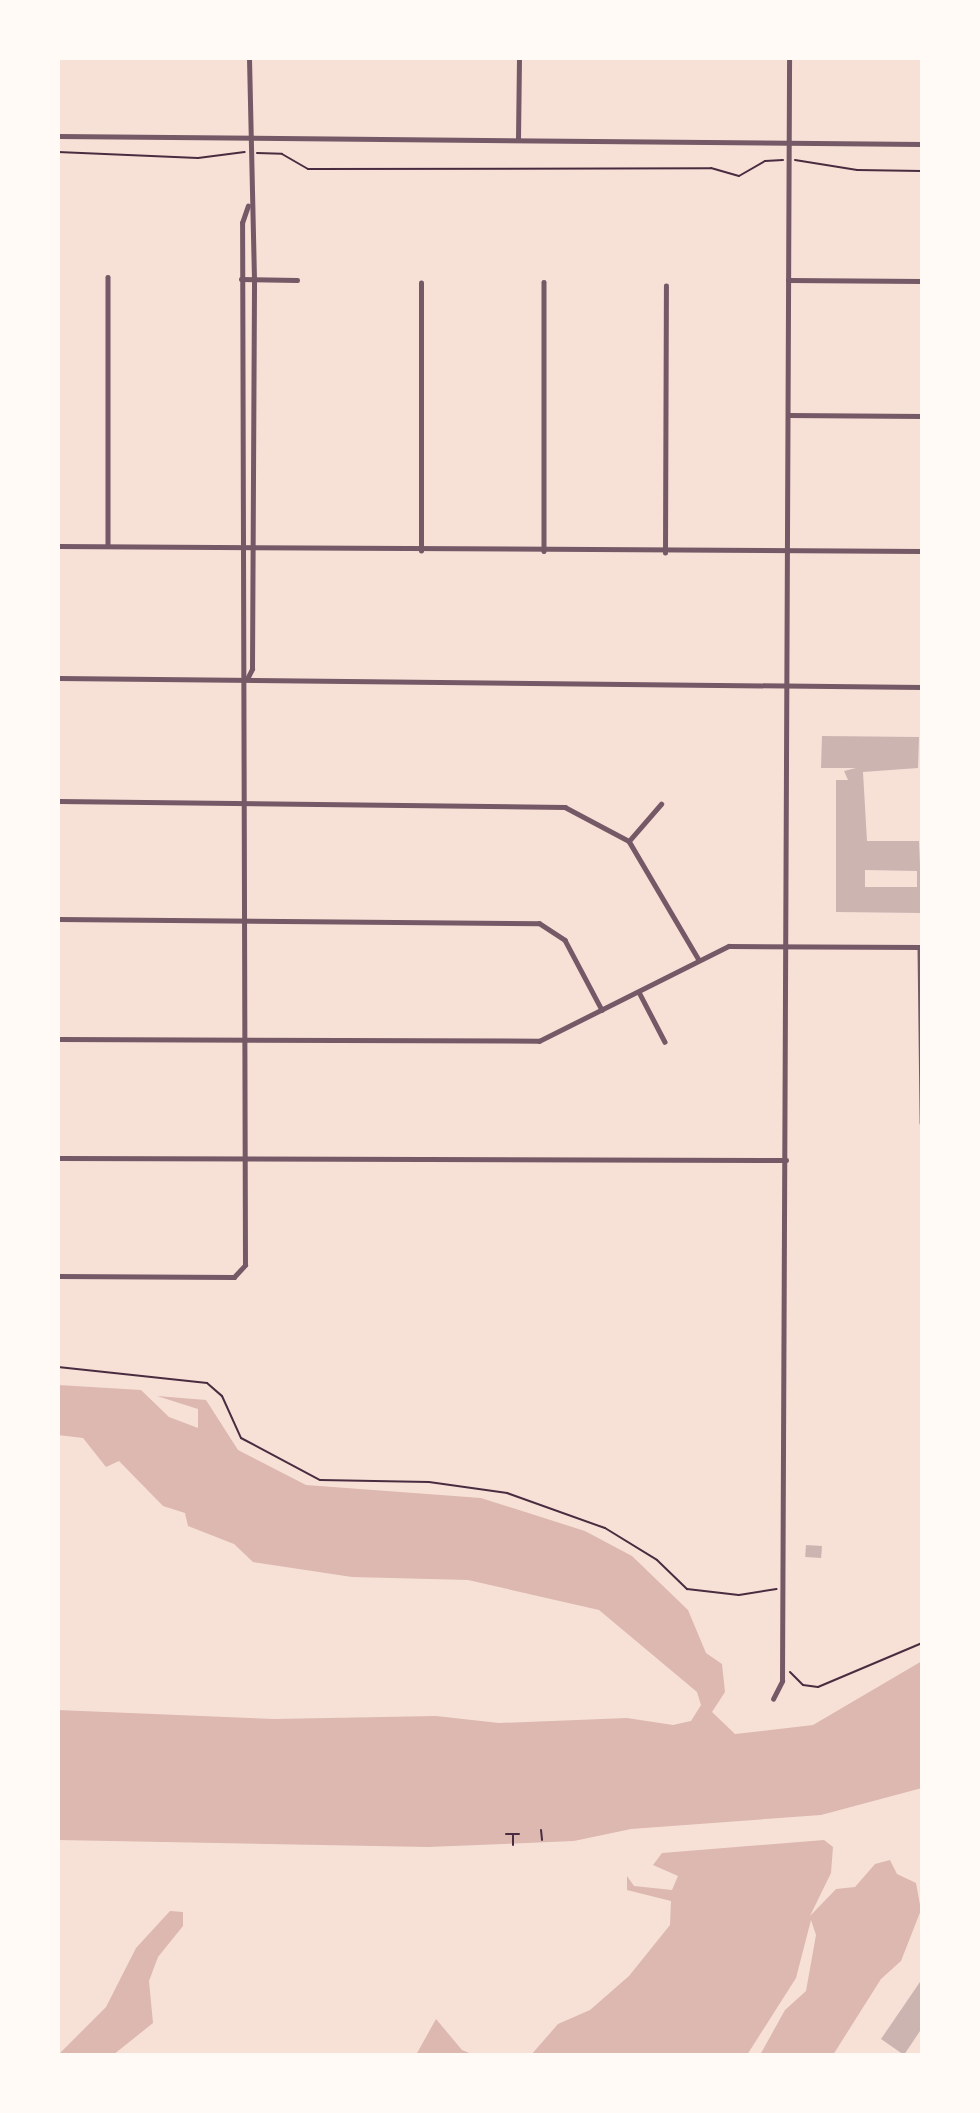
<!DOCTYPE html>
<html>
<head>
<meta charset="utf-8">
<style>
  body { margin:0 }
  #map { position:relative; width:980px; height:2113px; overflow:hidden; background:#f7e1d7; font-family:"Noto Sans",sans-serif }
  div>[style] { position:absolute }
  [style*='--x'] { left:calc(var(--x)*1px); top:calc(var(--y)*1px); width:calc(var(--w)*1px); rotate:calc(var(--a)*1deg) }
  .water>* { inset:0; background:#dcb8b0 }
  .building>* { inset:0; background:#ccb4b1; transform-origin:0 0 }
  .path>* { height:2px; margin:-1px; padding:0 1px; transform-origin:1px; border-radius:1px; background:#4a2c40 }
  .minor>* { height:4.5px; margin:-2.25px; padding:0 2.25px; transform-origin:2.25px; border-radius:2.25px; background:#755966 }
  .tertiary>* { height:5px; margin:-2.5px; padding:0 2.5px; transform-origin:2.5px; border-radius:2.5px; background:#755966 }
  span { translate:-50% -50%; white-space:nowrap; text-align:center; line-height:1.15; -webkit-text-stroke:7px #fffaf5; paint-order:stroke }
  .frame { position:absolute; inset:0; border:60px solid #fffaf5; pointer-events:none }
</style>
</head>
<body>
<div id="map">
  <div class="water">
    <div style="clip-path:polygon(58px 1385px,141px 1390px,169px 1417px,198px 1428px,198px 1409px,157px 1396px,206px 1400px,238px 1450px,306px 1485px,481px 1498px,585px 1531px,632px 1556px,688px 1610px,706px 1653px,722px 1664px,725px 1692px,712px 1712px,735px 1734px,813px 1725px,922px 1661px,922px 1788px,821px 1815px,631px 1829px,574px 1841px,428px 1847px,58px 1840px,58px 1710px,274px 1719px,436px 1716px,499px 1723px,627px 1718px,673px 1725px,691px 1721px,701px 1705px,697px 1692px,599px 1610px,468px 1580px,352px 1577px,253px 1562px,234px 1544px,188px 1526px,185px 1513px,163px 1506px,119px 1461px,106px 1467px,83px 1438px,58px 1435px)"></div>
    <div style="clip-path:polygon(824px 1840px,833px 1847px,831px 1873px,810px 1916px,836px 1889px,855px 1887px,875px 1864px,890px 1860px,897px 1874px,916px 1883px,921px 1910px,901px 1961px,881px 1979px,833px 2055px,760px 2055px,785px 2010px,806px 1991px,816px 1935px,811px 1920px,796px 1978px,747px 2055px,531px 2055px,558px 2024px,590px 2010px,629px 1976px,670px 1925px,671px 1901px,627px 1890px,627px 1876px,634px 1886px,672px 1890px,678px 1876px,653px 1865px,662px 1853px)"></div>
    <div style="clip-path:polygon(170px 1911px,183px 1912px,183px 1926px,158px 1957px,149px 1981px,153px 2023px,113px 2055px,58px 2055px,106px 2007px,136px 1948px)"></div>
    <div style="clip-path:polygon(436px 2019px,462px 2050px,474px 2055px,416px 2055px)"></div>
  </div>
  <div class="building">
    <div style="clip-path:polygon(evenodd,822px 736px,919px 737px,918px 768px,863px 772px,867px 841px,919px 841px,922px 913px,836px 912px,836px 780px,848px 780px,844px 771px,856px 768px,821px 768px,822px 736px,865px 870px,917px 871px,917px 887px,865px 887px,865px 870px)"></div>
    <div style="left:806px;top:1545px;width:16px;height:12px;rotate:4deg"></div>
    <div style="clip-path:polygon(922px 1979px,922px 2028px,904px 2055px,881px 2039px)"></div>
  </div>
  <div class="path">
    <div style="--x:58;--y:152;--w:140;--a:2.5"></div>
    <div style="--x:198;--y:158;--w:47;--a:-7.3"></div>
    <div style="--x:257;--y:153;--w:25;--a:2"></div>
    <div style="--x:282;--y:154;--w:30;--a:30"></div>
    <div style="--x:308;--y:169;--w:403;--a:-0.1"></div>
    <div style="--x:711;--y:168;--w:29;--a:16"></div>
    <div style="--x:739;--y:176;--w:30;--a:-30"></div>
    <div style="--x:765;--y:161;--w:18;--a:-3"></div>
    <div style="--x:795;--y:160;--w:63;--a:9.2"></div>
    <div style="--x:857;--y:170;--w:65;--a:0.9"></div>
    <div style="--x:58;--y:1367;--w:150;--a:6.1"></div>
    <div style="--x:207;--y:1383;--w:20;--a:41"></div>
    <div style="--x:222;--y:1396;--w:46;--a:65.7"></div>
    <div style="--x:241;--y:1438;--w:89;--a:28"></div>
    <div style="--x:320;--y:1480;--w:109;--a:1.1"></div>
    <div style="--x:429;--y:1482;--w:79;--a:8"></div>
    <div style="--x:507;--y:1493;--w:104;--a:19.7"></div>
    <div style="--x:605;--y:1528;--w:61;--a:31.6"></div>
    <div style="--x:657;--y:1560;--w:42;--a:44"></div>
    <div style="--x:687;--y:1589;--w:52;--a:6.6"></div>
    <div style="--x:739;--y:1595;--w:38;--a:-9"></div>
    <div style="--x:790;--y:1672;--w:18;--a:45"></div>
    <div style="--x:803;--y:1685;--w:15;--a:8"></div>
    <div style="--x:818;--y:1687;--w:113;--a:-22.9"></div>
    <div style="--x:541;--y:1830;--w:10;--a:84"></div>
    <div style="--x:506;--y:1834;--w:13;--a:0"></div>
    <div style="--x:513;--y:1835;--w:10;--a:90"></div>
  </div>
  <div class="minor">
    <div style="--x:518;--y:140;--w:82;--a:-89.3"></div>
    <div style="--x:108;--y:277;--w:269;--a:90"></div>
    <div style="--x:241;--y:279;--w:56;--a:1"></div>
    <div style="--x:788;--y:280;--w:134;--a:0.4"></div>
    <div style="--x:544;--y:282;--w:269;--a:90"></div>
    <div style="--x:788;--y:415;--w:134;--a:0.4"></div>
    <div style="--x:58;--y:546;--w:864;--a:0.33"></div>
    <div style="--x:421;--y:551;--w:268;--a:-90"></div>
    <div style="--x:665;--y:553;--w:267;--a:-89.8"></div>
    <div style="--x:58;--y:678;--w:864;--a:0.6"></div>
    <div style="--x:247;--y:679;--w:11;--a:-63"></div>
    <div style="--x:252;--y:669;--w:390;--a:-89.7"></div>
    <div style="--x:254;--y:279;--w:221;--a:-91.3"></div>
    <div style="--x:58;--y:801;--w:507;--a:0.68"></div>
    <div style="--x:565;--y:807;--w:72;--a:28"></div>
    <div style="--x:629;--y:841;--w:138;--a:59.5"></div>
    <div style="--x:629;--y:841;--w:49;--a:-49.1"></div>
    <div style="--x:58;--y:919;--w:481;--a:0.5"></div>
    <div style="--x:539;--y:923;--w:31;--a:33"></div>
    <div style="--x:565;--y:940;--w:79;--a:62.1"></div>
    <div style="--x:920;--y:947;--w:176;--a:89.3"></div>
    <div style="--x:639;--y:992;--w:56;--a:62.5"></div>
    <div style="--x:58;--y:1039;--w:481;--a:0.2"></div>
    <div style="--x:539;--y:1041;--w:212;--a:-26.6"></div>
    <div style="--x:729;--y:946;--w:193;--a:0.3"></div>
    <div style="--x:58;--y:1158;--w:728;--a:0.16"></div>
    <div style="--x:58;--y:1276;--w:176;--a:0.3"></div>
    <div style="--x:234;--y:1277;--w:16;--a:-47"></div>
    <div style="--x:245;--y:1265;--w:1042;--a:-90.16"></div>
    <div style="--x:242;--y:223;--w:18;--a:-71"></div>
    <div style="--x:773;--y:1699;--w:20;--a:-63"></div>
    <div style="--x:782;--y:1681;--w:1623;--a:-89.75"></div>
  </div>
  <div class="tertiary">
    <div style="--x:58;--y:136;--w:864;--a:0.53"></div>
  </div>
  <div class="frame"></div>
</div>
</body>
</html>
